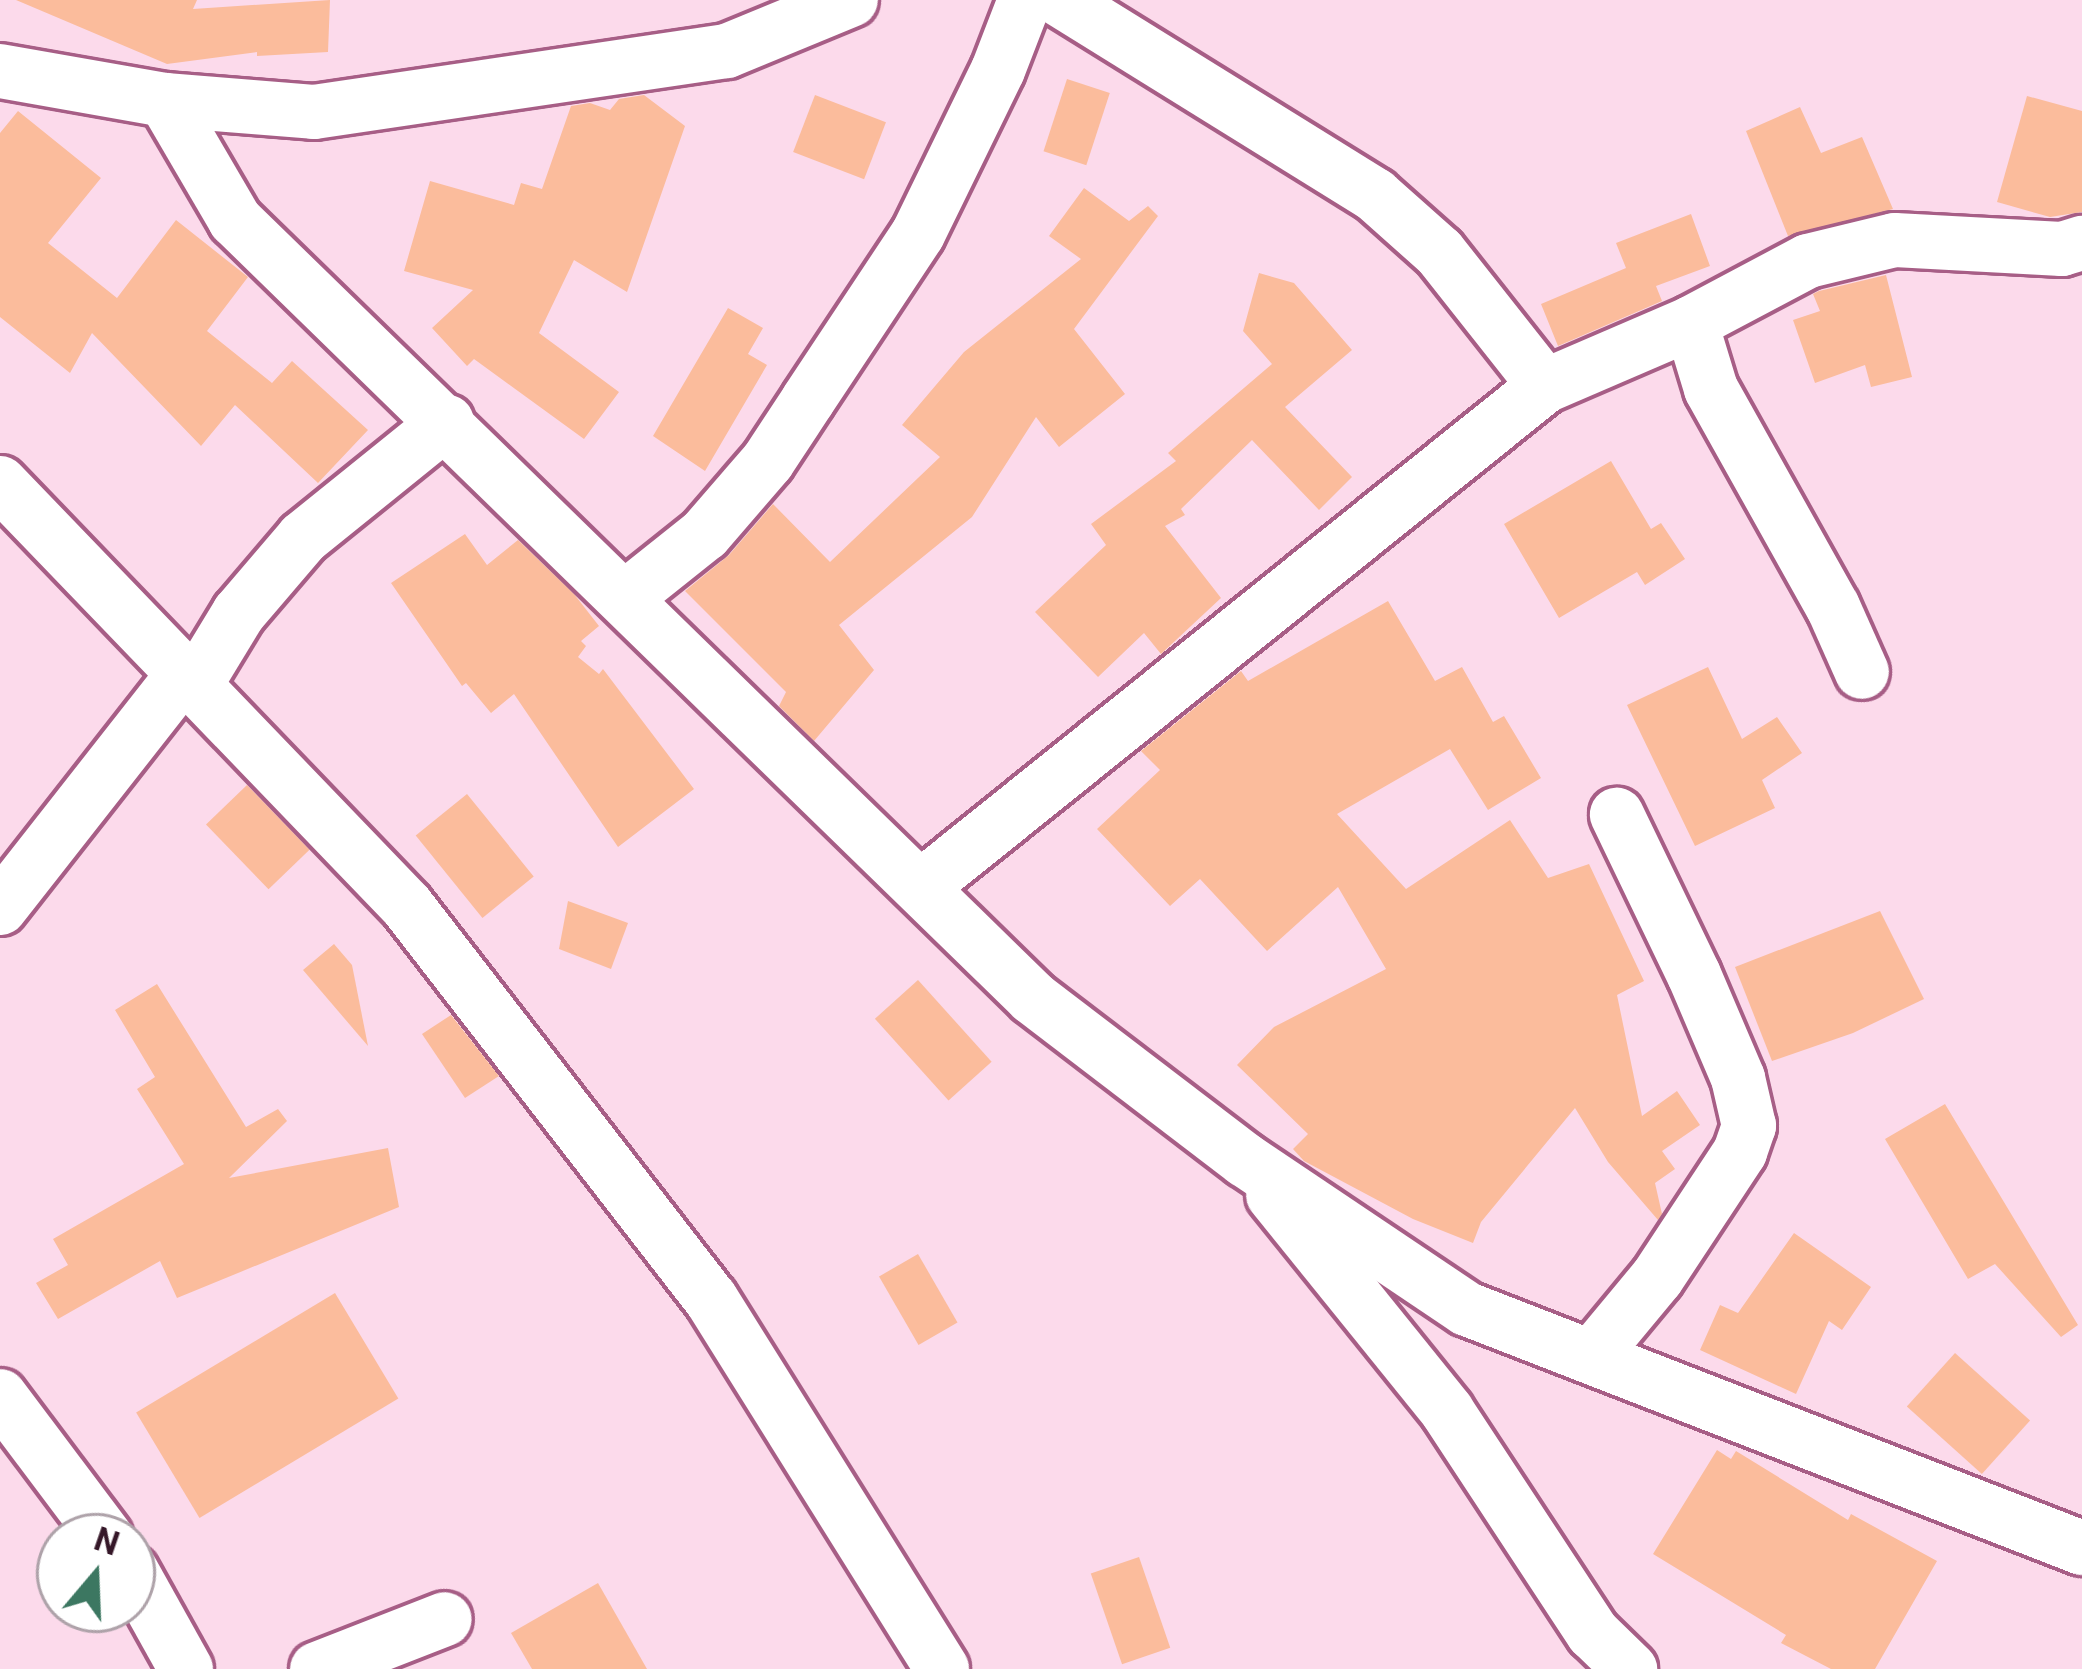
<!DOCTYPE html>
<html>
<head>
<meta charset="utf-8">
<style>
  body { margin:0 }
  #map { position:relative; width:2082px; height:1669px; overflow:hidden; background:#fcdaeb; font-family:Roboto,sans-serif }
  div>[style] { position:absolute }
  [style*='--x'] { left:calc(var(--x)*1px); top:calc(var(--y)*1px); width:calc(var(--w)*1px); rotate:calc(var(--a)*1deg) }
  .building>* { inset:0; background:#fbbc9c; transform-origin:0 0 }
  .roads { filter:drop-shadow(3px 0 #a75e86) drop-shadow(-3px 0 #a75e86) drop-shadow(0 3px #a75e86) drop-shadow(0 -3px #a75e86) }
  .street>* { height:54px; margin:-27px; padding:0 27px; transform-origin:27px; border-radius:27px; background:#fff }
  span { translate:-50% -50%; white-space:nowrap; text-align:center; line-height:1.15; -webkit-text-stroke:9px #fff; paint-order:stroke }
  .north { position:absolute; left:36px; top:1513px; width:120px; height:120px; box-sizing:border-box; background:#fff; border:3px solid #aea2a9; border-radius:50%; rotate:19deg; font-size:33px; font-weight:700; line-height:48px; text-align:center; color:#351728 }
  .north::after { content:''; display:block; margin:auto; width:42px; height:54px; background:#3c7761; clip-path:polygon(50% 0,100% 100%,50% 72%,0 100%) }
</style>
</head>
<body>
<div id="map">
  <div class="building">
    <div style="clip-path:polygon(16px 0,197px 0,193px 9px,330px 0,328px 52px,257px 56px,257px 52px,167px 64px)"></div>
    <div style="left:1067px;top:79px;width:45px;height:76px;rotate:18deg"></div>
    <div style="clip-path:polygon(644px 95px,685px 126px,627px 292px,574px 260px,539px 333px,619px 392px,584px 439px,474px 359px,467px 366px,432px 328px,473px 290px,404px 271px,430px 181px,514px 205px,521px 183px,542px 189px,571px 106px,590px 103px,610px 110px,619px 99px)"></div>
    <div style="left:815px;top:95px;width:76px;height:61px;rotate:21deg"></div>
    <div style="clip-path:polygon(2027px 96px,2082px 111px,2082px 212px,2050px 217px,1997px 202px)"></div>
    <div style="clip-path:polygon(1800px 107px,1821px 153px,1862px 137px,1893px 209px,1788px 236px,1746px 131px)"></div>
    <div style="clip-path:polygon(18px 111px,101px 178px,48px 243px,117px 298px,176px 220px,248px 277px,207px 331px,272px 383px,292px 361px,368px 430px,318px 483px,235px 405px,201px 446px,92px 333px,70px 373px,0 317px,0 133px)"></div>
    <div style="clip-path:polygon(1084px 188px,1129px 221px,1148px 206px,1158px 216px,1074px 329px,1125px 394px,1059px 447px,1036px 417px,972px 517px,839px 625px,874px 670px,814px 741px,779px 706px,786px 692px,685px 591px,729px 555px,773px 504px,830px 562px,940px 457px,902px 425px,964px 352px,1081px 259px,1049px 236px)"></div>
    <div style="clip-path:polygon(1691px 214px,1710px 266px,1656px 286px,1662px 301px,1558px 346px,1541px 304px,1626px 268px,1616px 243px)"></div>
    <div style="clip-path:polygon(1259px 273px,1294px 283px,1352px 350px,1285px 407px,1352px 477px,1319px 510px,1252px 440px,1181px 509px,1185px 515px,1165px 526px,1221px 598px,1161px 654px,1144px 633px,1098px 677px,1035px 612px,1106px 545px,1091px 524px,1176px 461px,1168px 453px,1272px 364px,1243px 331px)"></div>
    <div style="clip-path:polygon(1886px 275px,1912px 377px,1871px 387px,1865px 365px,1815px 383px,1793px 320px,1820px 311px,1813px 294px,1819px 291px)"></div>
    <div style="clip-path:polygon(728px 308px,763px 328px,748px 354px,767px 365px,705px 471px,653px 436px)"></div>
    <div style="clip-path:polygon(1611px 461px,1651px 529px,1661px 523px,1685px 559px,1645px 585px,1637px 572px,1559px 618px,1504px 524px)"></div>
    <div style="clip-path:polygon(465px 534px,487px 565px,518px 540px,574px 594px,599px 626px,581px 641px,586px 646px,578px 657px,599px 674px,603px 669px,694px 789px,618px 847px,514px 694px,491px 713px,466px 683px,462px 686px,391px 583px)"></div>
    <div style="clip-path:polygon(1388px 601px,1435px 681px,1462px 667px,1493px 722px,1504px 716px,1541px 778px,1488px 810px,1450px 749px,1337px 814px,1406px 889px,1510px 820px,1548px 878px,1589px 864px,1644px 981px,1617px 995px,1642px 1116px,1677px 1091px,1700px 1125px,1662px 1151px,1675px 1169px,1655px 1183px,1662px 1214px,1658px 1220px,1608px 1162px,1575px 1108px,1481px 1222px,1473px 1243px,1413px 1219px,1304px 1161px,1293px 1149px,1308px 1134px,1237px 1065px,1274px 1027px,1386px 969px,1338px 887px,1267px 951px,1200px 879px,1170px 906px,1097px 829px,1160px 770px,1141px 751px,1241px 671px,1248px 681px)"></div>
    <div style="clip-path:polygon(1708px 667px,1742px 739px,1777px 717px,1802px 753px,1762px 780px,1775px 808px,1695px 846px,1627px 705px)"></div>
    <div style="left:247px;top:785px;width:90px;height:57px;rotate:46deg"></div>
    <div style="left:467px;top:794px;width:106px;height:66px;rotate:51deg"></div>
    <div style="clip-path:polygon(568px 901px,628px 923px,611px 969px,559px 949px)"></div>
    <div style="clip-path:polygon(1880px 911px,1924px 999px,1853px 1033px,1772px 1061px,1735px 967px)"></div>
    <div style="clip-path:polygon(334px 944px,352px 965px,368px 1046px,303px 970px)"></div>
    <div style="left:918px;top:980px;width:110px;height:58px;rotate:48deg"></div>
    <div style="clip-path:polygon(157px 984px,246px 1127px,278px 1109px,287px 1121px,229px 1178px,388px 1148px,399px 1207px,177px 1298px,160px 1261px,58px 1319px,36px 1283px,68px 1265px,53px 1239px,184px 1164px,137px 1089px,155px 1077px,115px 1010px)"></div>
    <div style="clip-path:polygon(451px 1015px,499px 1076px,465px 1098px,422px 1034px)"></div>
    <div style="clip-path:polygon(1945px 1104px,2078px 1325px,2061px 1337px,1995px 1264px,1968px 1279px,1885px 1139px)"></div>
    <div style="clip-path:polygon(1794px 1233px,1871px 1287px,1842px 1330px,1829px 1321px,1796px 1394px,1700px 1350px,1720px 1305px,1738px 1313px)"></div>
    <div style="left:918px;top:1254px;width:79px;height:45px;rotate:60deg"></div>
    <div style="left:335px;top:1293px;width:123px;height:232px;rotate:59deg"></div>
    <div style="left:1955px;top:1353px;width:101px;height:72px;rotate:42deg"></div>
    <div style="clip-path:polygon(1717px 1450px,1731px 1459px,1736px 1451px,1848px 1520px,1851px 1514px,1937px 1561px,1875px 1669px,1831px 1669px,1781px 1643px,1786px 1635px,1653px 1554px)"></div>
    <div style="left:1139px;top:1557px;width:96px;height:51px;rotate:71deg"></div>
    <div style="clip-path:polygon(598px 1583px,647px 1669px,532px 1669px,511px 1633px)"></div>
  </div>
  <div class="roads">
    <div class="street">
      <div style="--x:0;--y:71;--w:168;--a:10"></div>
      <div style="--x:165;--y:100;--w:149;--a:4.6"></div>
      <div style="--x:314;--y:112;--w:417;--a:-8.4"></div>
      <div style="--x:727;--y:51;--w:134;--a:-22.4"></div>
      <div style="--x:165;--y:100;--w:139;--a:59.7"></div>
      <div style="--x:235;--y:220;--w:1114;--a:44.27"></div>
      <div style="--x:1033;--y:998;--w:267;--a:37.4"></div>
      <div style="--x:1245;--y:1160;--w:267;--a:33.9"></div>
      <div style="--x:1467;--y:1309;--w:660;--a:21.24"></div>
      <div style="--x:1691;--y:323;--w:69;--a:73.1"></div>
      <div style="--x:1711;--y:389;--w:250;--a:60.8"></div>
      <div style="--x:1833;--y:607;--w:71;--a:66"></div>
      <div style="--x:1545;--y:386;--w:159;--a:-23.3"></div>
      <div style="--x:1691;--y:323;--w:132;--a:-27.9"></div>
      <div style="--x:1808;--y:261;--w:89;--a:-13.6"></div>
      <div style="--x:1895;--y:240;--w:167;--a:3.1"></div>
      <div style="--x:2062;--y:249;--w:21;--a:-17"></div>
      <div style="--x:0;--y:483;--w:587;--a:46.1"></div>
      <div style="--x:407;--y:906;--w:497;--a:52.3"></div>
      <div style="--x:711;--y:1299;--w:436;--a:58"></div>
      <div style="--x:626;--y:597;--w:101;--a:-38.6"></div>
      <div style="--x:705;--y:534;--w:96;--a:-49.2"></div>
      <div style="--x:768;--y:461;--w:73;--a:-56.7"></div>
      <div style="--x:808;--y:400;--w:199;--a:-56.5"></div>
      <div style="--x:918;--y:234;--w:182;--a:-64"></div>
      <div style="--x:998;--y:70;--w:75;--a:-68.9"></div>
      <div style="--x:197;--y:682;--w:81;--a:-58.7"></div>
      <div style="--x:239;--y:613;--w:99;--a:-49.5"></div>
      <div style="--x:303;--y:538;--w:185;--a:-38.9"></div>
      <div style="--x:921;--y:887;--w:800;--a:-38.76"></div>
      <div style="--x:1545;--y:386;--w:171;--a:-128.3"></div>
      <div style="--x:1439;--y:252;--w:86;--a:-138.3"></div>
      <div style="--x:1375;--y:195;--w:370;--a:-148.2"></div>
      <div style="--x:0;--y:908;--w:301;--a:-51.9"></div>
      <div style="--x:1273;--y:1195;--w:277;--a:51.1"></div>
      <div style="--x:1447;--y:1411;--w:266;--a:56.7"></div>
      <div style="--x:1593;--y:1633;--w:52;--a:44.2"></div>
      <div style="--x:1593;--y:1355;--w:100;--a:-50.3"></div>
      <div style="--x:1657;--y:1278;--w:151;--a:-56.6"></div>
      <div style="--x:1740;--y:1152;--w:28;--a:-71"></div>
      <div style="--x:1749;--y:1126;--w:49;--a:-102.9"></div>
      <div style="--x:1738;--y:1078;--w:112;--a:-113.1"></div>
      <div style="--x:1694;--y:975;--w:178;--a:-115.7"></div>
      <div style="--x:0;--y:1396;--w:176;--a:53.1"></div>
      <div style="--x:132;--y:1572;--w:111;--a:60.9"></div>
      <div style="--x:317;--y:1669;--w:137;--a:-21.3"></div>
    </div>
  </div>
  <div class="north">N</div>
</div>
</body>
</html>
